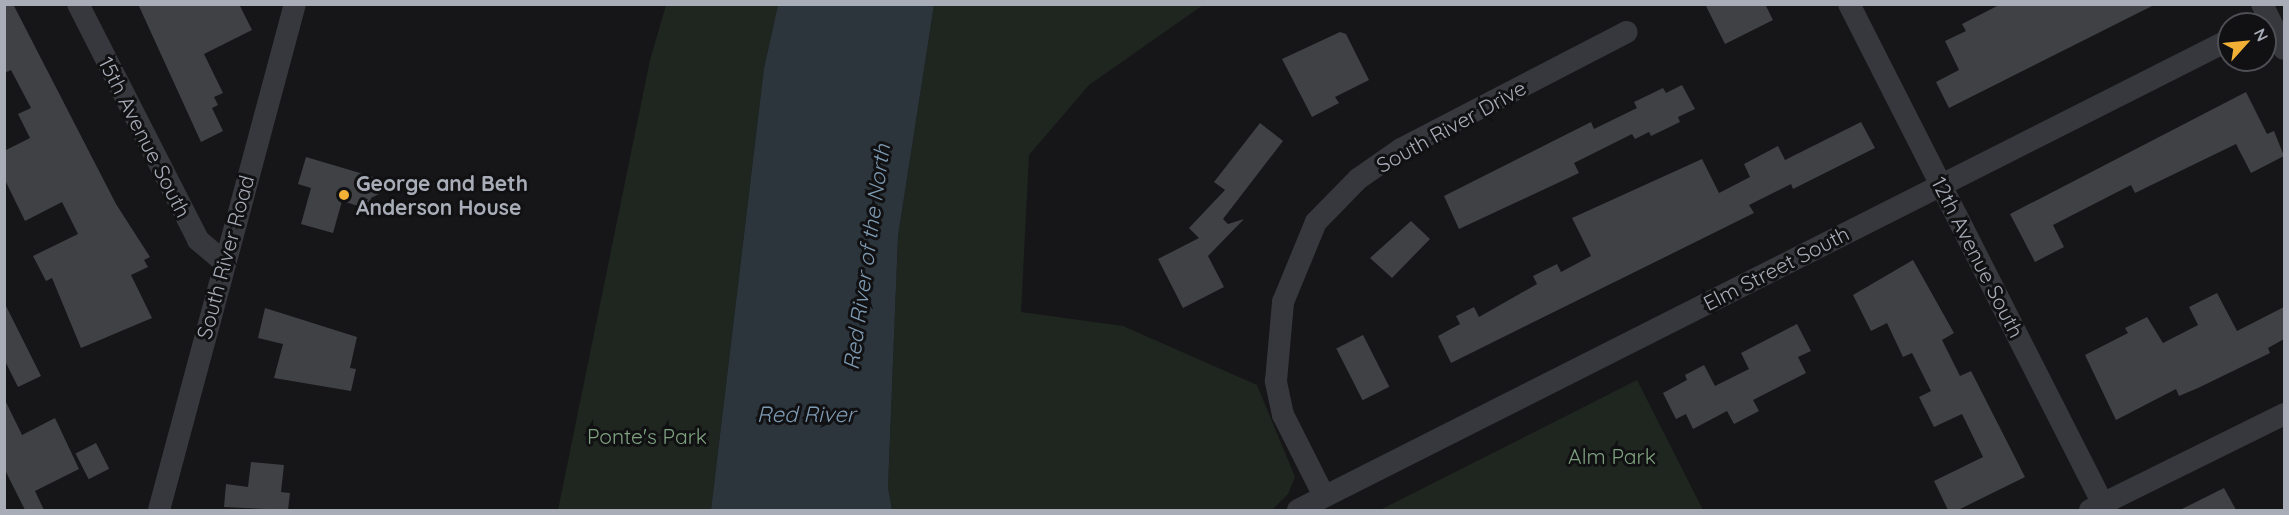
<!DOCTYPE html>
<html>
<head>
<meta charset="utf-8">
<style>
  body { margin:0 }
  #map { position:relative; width:2289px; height:515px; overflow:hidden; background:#161618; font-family:Quicksand,sans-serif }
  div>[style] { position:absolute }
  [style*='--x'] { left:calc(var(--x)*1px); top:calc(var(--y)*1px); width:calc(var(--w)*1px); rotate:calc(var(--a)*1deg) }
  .green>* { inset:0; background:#1e261f }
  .water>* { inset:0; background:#2c353c }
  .building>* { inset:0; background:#404145; transform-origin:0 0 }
  .minor>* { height:22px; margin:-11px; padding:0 11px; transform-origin:11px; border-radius:11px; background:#37383d }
  .dots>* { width:16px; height:16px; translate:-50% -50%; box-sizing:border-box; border:3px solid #111113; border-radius:50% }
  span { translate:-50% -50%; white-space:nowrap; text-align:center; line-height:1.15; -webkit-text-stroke:6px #111113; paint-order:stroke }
  .street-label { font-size:21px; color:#a8adb8 }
  .poi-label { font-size:21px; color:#a8adb8; font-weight:700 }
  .left { translate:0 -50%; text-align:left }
  .park-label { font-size:21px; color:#7fa381 }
  .water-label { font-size:22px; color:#7f9bb3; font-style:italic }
  .frame { position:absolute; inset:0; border:6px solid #a8adb8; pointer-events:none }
  .north { position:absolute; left:2217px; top:12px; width:60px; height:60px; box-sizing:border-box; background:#111113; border:2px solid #4d4f55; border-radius:50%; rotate:63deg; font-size:16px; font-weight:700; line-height:24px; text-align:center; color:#a8adb8 }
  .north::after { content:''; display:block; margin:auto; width:21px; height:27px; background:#f2b134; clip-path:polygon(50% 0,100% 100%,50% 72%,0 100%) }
</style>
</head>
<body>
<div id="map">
  <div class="green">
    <div style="clip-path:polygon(666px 5px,778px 5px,764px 68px,711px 510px,558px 510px,650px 60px)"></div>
    <div style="clip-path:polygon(934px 5px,1203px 5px,1089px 85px,1029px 155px,1021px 312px,1123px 326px,1257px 385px,1295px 477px,1288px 494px,1272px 510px,892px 510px,888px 487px,898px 236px)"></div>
    <div style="clip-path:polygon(1637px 380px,1703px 510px,1380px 510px)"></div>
  </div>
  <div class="water">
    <div style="clip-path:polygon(778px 5px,934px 5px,898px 236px,888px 487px,892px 510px,711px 510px,764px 68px)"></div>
  </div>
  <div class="building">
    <div style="clip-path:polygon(4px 4px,13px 4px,116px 204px,150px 257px,144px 260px,148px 267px,131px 275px,152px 318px,81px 348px,52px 278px,46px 281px,33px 256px,78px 234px,62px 202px,25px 221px,4px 178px,4px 151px,30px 138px,18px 114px,31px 108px,11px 70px,4px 73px)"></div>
    <div style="clip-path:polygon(138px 4px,239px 4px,252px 30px,204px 54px,223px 93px,214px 97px,218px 105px,212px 108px,223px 131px,201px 142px)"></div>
    <div style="clip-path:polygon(1705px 4px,1765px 4px,1773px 20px,1725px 44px)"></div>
    <div style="clip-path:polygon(2001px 4px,2156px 4px,1949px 108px,1936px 82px,1959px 70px,1945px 41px,1966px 31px,1962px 24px)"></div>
    <div style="clip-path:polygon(1340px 32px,1346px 34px,1369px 80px,1335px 97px,1339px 103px,1312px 117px,1282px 59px)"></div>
    <div style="clip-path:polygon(1682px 85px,1695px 109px,1678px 117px,1680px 122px,1651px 136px,1649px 132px,1635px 139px,1632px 134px,1574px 163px,1579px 173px,1459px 229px,1444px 196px,1591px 122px,1594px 129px,1637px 108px,1634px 102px,1663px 88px,1666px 93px)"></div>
    <div style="clip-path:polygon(2246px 92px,2267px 134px,2274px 131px,2284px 156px,2251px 173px,2236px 144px,2135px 193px,2131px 185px,2053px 225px,2064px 247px,2035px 262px,2010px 214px)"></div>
    <div style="clip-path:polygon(1861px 122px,1875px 148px,1793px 189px,1791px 184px,1749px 205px,1754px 213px,1451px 363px,1438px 336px,1460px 324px,1456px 316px,1474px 307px,1479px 317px,1537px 284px,1533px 276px,1557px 264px,1561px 272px,1591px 256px,1572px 218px,1702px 159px,1719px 193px,1750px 177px,1744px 164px,1778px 146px,1785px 160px)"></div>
    <div style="clip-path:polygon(1260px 123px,1283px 141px,1223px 219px,1228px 224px,1244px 219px,1208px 256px,1224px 287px,1183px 308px,1158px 259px,1199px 238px,1189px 228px,1225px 190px,1214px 182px)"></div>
    <div style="clip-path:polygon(306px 157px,377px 178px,385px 191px,371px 198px,368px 209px,342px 201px,333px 233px,301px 224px,311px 188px,298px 184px)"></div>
    <div style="clip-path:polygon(1411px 221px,1430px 239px,1392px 278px,1370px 258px)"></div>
    <div style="clip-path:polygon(1913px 260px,1954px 333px,1942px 340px,1960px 376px,1971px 371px,2025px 477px,1958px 510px,1948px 510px,1934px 481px,1983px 457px,1962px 414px,1934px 427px,1919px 397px,1931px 391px,1912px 353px,1903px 357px,1887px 323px,1871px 331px,1853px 295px)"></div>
    <div style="clip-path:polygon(2217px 293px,2237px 331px,2284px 307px,2284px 339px,2268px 348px,2270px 353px,2198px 388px,2179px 396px,2176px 389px,2116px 420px,2085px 355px,2128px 333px,2125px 328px,2147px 317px,2163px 343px,2198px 325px,2189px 307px)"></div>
    <div style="clip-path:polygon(4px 302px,41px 376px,18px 387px,4px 359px)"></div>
    <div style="clip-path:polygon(265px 308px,357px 337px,350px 368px,356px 369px,351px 391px,274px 378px,283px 344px,258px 338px)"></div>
    <div style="clip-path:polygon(1797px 324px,1811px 351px,1798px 357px,1806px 373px,1753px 400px,1759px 411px,1734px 424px,1727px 411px,1693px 429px,1686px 414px,1676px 419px,1663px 393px,1687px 380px,1685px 375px,1704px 365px,1715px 386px,1749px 369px,1741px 353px)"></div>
    <div style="left:1363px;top:335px;width:58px;height:30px;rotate:63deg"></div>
    <div style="clip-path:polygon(4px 398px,22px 435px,55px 418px,79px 469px,35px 491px,44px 510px,25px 510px,4px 468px)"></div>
    <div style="left:96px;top:443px;width:29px;height:23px;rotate:63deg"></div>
    <div style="clip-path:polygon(251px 462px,284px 465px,281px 492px,290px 493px,288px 510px,224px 507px,226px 484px,248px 487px)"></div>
    <div style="clip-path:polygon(2224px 488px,2236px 510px,2180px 510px)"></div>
  </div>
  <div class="minor">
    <div style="--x:78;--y:4;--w:265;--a:63"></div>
    <div style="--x:198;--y:240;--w:33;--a:40"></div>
    <div style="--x:1849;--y:4;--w:568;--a:63.07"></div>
    <div style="--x:2262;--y:4;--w:50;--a:63.9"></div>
    <div style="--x:1324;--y:496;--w:91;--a:-116.8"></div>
    <div style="--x:1283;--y:415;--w:35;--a:-102"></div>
    <div style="--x:1276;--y:381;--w:79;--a:-84.9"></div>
    <div style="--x:1283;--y:302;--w:87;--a:-67.6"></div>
    <div style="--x:1316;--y:222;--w:60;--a:-45.7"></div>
    <div style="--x:1358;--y:179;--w:52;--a:-34.9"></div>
    <div style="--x:1401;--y:149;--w:254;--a:-27.4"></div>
    <div style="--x:159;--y:510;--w:524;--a:-74.96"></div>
    <div style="--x:1298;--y:510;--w:1043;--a:-26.79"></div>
    <div style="--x:2090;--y:510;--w:216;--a:-26.3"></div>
  </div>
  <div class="dots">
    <div style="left:344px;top:195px;background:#f2b134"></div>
  </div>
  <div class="street-label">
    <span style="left:1451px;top:126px;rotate:-29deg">South River Drive</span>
    <span style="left:145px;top:137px;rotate:63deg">15th Avenue South</span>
    <span style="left:225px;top:257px;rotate:-75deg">South River Road</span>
    <span style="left:1978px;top:257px;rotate:63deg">12th Avenue South</span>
    <span style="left:1776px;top:268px;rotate:-27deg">Elm Street South</span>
  </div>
  <div class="poi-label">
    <span class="left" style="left:356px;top:195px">George and Beth<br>Anderson House</span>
  </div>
  <div class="park-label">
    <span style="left:647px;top:436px">Ponte's Park</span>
    <span style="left:1612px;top:456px">Alm Park</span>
  </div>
  <div class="water-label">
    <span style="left:867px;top:257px;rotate:-82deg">Red River of the North</span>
    <span style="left:806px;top:415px">Red River</span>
  </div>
  <div class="frame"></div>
  <div class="north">N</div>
</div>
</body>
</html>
